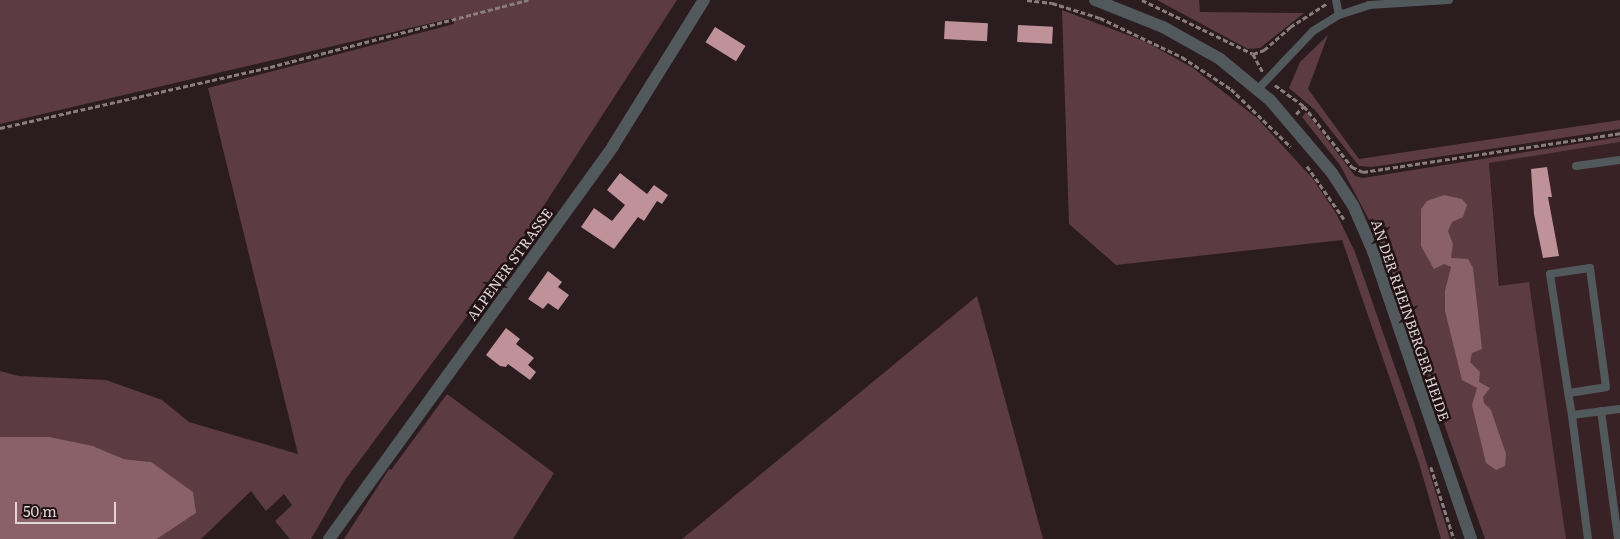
<!DOCTYPE html>
<style>
body{margin:0}
#map{position:relative;width:1620px;height:539px;overflow:hidden;background:#2b1c1f;font-family:Literata,serif}
div>[style]{position:absolute}
.built>*{inset:0;background:#382226}
.green>*{inset:0;background:#5c3c42}
.water>*{inset:0;background:#8a6169}
.building>*{inset:0;background:#bf929a;transform-origin:0 0}
.path>*{height:2.5px;margin-top:-1.25px;transform-origin:0;background:repeating-linear-gradient(90deg,#8a7d80 0 5px,transparent 0 7.5px)}
.service>*{height:8px;margin:-4px;padding:0 4px;transform-origin:4px;border-radius:4px;background:#51595c}
.tertiary>*{height:12px;margin:-6px;padding:0 6px;transform-origin:6px;border-radius:6px;background:#51595c}
span{translate:-50% -50%;white-space:nowrap;text-align:center;line-height:1.15;-webkit-text-stroke:5px #211215;paint-order:stroke}
.street-label{font-size:14px;color:#dfd4d6}
.scale{position:absolute;left:15px;top:502px;width:101px;height:22px;box-sizing:border-box;border:2px solid #dfd4d6;border-top:0;padding-left:6px;font-size:15px;line-height:18px;white-space:nowrap;color:#dfd4d6;-webkit-text-stroke:4px #211215;paint-order:stroke}
</style>
<div id="map">
<div class="built">
<i style="clip-path:polygon(1620px 142px,1620px 539px,1566px 539px,1529px 282px,1500px 287px,1489px 163px)"></i>
</div>
<div class="green">
<i style="clip-path:polygon(0 0,677px 0,506px 264px,345px 480px,311px 539px,290px 539px,275px 521px,292px 505px,284px 494px,266px 511px,251px 491px,201px 539px,157px 539px,196px 513px,151px 462px,124px 459px,93px 446px,0 437px,0 371px,19px 376px,106px 380px,162px 400px,189px 422px,298px 454px,208px 88px,454px 24px,453px 18px,0 124px)"></i>
<i style="clip-path:polygon(1157px 0,1199px 0,1200px 12px,1304px 13px,1260px 48px,1248px 49px)"></i>
<i style="clip-path:polygon(1062px 10px,1146px 42px,1193px 68px,1258px 119px,1313px 179px,1337px 215px,1355px 252px,1413px 419px,1450px 539px,1441px 539px,1419px 463px,1342px 240px,1116px 265px,1069px 224px)"></i>
<i style="clip-path:polygon(1328px 35px,1308px 89px,1359px 159px,1620px 120px,1620px 129px,1372px 167px,1359px 166px,1315px 110px,1289px 88px,1300px 62px)"></i>
<i style="clip-path:polygon(1306px 112px,1355px 176px,1363px 178px,1620px 137px,1620px 142px,1489px 163px,1499px 286px,1529px 282px,1566px 539px,1485px 539px,1377px 235px,1340px 165px,1302px 117px)"></i>
<i style="clip-path:polygon(977px 296px,1043px 539px,682px 539px,693px 530px)"></i>
<i style="clip-path:polygon(447px 394px,554px 473px,513px 539px,344px 539px,389px 469px,391px 470px)"></i>
</div>
<div class="water">
<i style="clip-path:polygon(1444px 195px,1462px 199px,1467px 205px,1463px 217px,1452px 222px,1448px 231px,1453px 244px,1451px 258px,1468px 259px,1473px 268px,1482px 349px,1472px 353px,1470px 362px,1480px 372px,1479px 382px,1490px 388px,1483px 397px,1484px 403px,1491px 410px,1506px 454px,1505px 466px,1496px 470px,1486px 463px,1472px 405px,1477px 388px,1462px 380px,1445px 311px,1445px 291px,1451px 267px,1444px 264px,1434px 269px,1421px 246px,1421px 209px,1427px 201px)"></i>
<i style="clip-path:polygon(0 437px,49px 437px,93px 446px,124px 459px,151px 462px,193px 492px,196px 513px,157px 539px,0 539px)"></i>
</div>
<div class="building">
<i style="left:945px;top:21px;width:43px;height:18px;rotate:3deg"></i>
<i style="left:1018px;top:25px;width:35px;height:17px;rotate:3deg"></i>
<i style="left:715px;top:27px;width:36px;height:18px;rotate:32deg"></i>
<i style="clip-path:polygon(1547px 167px,1552px 197px,1548px 197px,1559px 256px,1543px 258px,1534px 214px,1531px 169px)"></i>
<i style="clip-path:polygon(620px 173px,647px 194px,654px 185px,668px 195px,662px 204px,657px 201px,644px 221px,638px 217px,614px 249px,581px 227px,594px 208px,612px 221px,625px 205px,607px 190px)"></i>
<i style="clip-path:polygon(548px 271px,562px 282px,558px 287px,569px 295px,558px 310px,548px 303px,543px 309px,528px 299px)"></i>
<i style="clip-path:polygon(506px 328px,520px 339px,516px 344px,534px 358px,528px 365px,536px 372px,530px 380px,508px 364px,506px 367px,500px 366px,486px 355px)"></i>
</div>
<div class="path">
<i style="left:1027px;top:0;width:25px;rotate:7deg"></i>
<i style="left:1052px;top:3px;width:50px;rotate:17.4deg"></i>
<i style="left:1100px;top:18px;width:91px;rotate:25.4deg"></i>
<i style="left:1182px;top:57px;width:59px;rotate:33.1deg"></i>
<i style="left:1231px;top:89px;width:83px;rotate:44deg"></i>
<i style="left:1142px;top:0;width:123px;rotate:25.9deg"></i>
<i style="left:1253px;top:54px;width:12px;rotate:-20deg"></i>
<i style="left:1264px;top:50px;width:35px;rotate:-41deg"></i>
<i style="left:1290px;top:27px;width:43px;rotate:-32.6deg"></i>
<i style="left:1253px;top:54px;width:21px;rotate:61deg"></i>
<i style="left:1275px;top:85px;width:36px;rotate:36deg"></i>
<i style="left:1304px;top:106px;width:78px;rotate:51.8deg"></i>
<i style="left:1352px;top:167px;width:12px;rotate:24deg"></i>
<i style="left:1363px;top:172px;width:260px;rotate:-8.6deg"></i>
<i style="left:1296px;top:114px;width:11px;rotate:-45deg"></i>
<i style="left:0;top:128px;width:277px;rotate:-12.7deg"></i>
<i style="left:270px;top:67px;width:267px;rotate:-14.6deg"></i>
<i style="left:1307px;top:166px;width:65px;rotate:55.1deg"></i>
<i style="left:1431px;top:467px;width:76px;rotate:72.3deg"></i>
</div>
<div class="service">
<i style="left:1336px;top:0;width:15px;rotate:79deg"></i>
<i style="left:1258px;top:89px;width:80px;rotate:-46.5deg"></i>
<i style="left:1313px;top:31px;width:31px;rotate:-32deg"></i>
<i style="left:1339px;top:15px;width:32px;rotate:-18deg"></i>
<i style="left:1369px;top:5px;width:80px;rotate:-3.6deg"></i>
<i style="left:1576px;top:166px;width:44px;rotate:-7.8deg"></i>
<i style="left:1569px;top:393px;width:37px;rotate:-9deg"></i>
<i style="left:1606px;top:387px;width:120px;rotate:-97.7deg"></i>
<i style="left:1590px;top:268px;width:40px;rotate:171.5deg"></i>
<i style="left:1550px;top:274px;width:125px;rotate:81.3deg"></i>
<i style="left:1569px;top:398px;width:17px;rotate:80deg"></i>
<i style="left:1601px;top:411px;width:129px;rotate:82.4deg"></i>
<i style="left:1588px;top:539px;width:125px;rotate:-97.4deg"></i>
<i style="left:1572px;top:415px;width:48px;rotate:-7.1deg"></i>
</div>
<div class="tertiary">
<i style="left:1095px;top:0;width:73px;rotate:21.7deg"></i>
<i style="left:1163px;top:27px;width:65px;rotate:29.3deg"></i>
<i style="left:1220px;top:59px;width:65px;rotate:39.4deg"></i>
<i style="left:1270px;top:100px;width:96px;rotate:49.7deg"></i>
<i style="left:1332px;top:173px;width:38px;rotate:57deg"></i>
<i style="left:1353px;top:205px;width:50px;rotate:66.5deg"></i>
<i style="left:1373px;top:251px;width:304px;rotate:71.2deg"></i>
<i style="left:329px;top:539px;width:485px;rotate:-54.1deg"></i>
<i style="left:613px;top:146px;width:172px;rotate:-58.1deg"></i>
</div>
<div class="street-label">
<span style="left:509px;top:264px;rotate:-54deg">ALPENER STRASSE</span>
<span style="left:1411px;top:320px;rotate:71deg">AN DER RHEINBERGER HEIDE</span>
</div>
<div class="scale">50 m</div>
</div>
